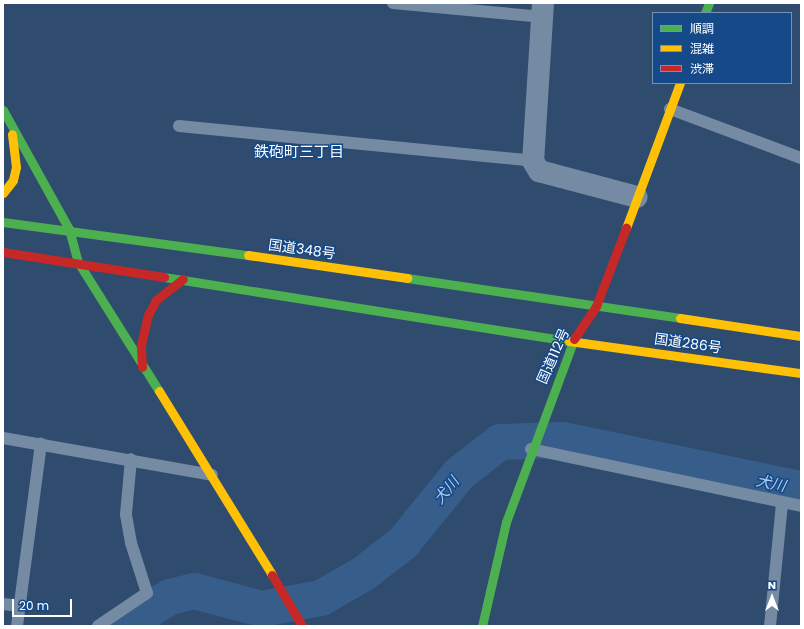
<!DOCTYPE html>
<meta charset="utf-8">
<style>
body{margin:0}
#map{position:relative;width:804px;height:629px;overflow:hidden;background:#2f4b6d;font-family:Poppins,"Noto Sans JP",sans-serif}
div>[style]{position:absolute}
.river>*{height:36px;margin:-18px;padding:0 18px;transform-origin:18px;border-radius:18px;background:#375d8a}
.lane>*{height:12px;margin:-6px;padding:0 6px;transform-origin:6px;border-radius:6px;background:#758aa3}
.street>*{height:22px;margin:-11px;padding:0 11px;transform-origin:11px;border-radius:11px;background:#758aa3}
.fast>*{height:9px;margin:-4.5px;padding:0 4.5px;transform-origin:4.5px;border-radius:4.5px;background:#4caf50}
.slow>*{height:9px;margin:-4.5px;padding:0 4.5px;transform-origin:4.5px;border-radius:4.5px;background:#ffc107}
.jam>*{height:9px;margin:-4.5px;padding:0 4.5px;transform-origin:4.5px;border-radius:4.5px;background:#c62828}
span{translate:-50% -50%;white-space:nowrap;text-align:center;line-height:1.15;-webkit-text-stroke:3px #154987;paint-order:stroke}
.street-label{font-size:14px;color:#fff}
.neighbourhood-label{font-size:15px;color:#fff}
.water-label{font-size:15px;color:#a6ccf6;font-style:italic}
.frame{position:absolute;inset:0;border:4px solid #fff;pointer-events:none}
.legend{position:absolute;left:652px;top:12px;width:140px;height:72px;box-sizing:border-box;background:#154987;border:1px solid #7392b7;margin:0;padding:5px 7px;list-style:none;font-size:12px;color:#fff}
.legend li{display:flex;align-items:center;gap:8px;height:20px}
.legend b{width:20px;border:1px solid #7392b7}
.north{position:absolute;left:752px;top:577px;width:40px;height:40px;-webkit-text-stroke:3px #154987;paint-order:stroke;rotate:0deg;font-size:11px;font-weight:700;line-height:16px;text-align:center;color:#fff}
.north::after{content:'';display:block;margin:auto;width:14px;height:18px;background:#fff;clip-path:polygon(50% 0,100% 100%,50% 72%,0 100%)}
.scale{position:absolute;left:12px;top:599px;width:60px;height:18px;box-sizing:border-box;border:2px solid #fff;border-top:0;padding-left:5px;font-size:12px;line-height:14px;white-space:nowrap;color:#fff;-webkit-text-stroke:3px #154987;paint-order:stroke}
</style>
<div id="map">
<div class="river">
<i style="left:122px;top:626px;width:56px;rotate:-31.1deg"></i>
<i style="left:170px;top:597px;width:25px;rotate:-14deg"></i>
<i style="left:194px;top:591px;width:70px;rotate:14.8deg"></i>
<i style="left:262px;top:609px;width:60px;rotate:-10.6deg"></i>
<i style="left:321px;top:598px;width:48px;rotate:-29.7deg"></i>
<i style="left:363px;top:574px;width:51px;rotate:-37.8deg"></i>
<i style="left:403px;top:543px;width:89px;rotate:-50.9deg"></i>
<i style="left:459px;top:474px;width:52px;rotate:-38deg"></i>
<i style="left:500px;top:442px;width:62px;rotate:-1.8deg"></i>
<i style="left:562px;top:440px;width:244px;rotate:11.6deg"></i>
</div>
<div class="lane">
<i style="left:393px;top:3px;width:151px;rotate:5.3deg"></i>
<i style="left:670px;top:109px;width:140px;rotate:20.5deg"></i>
<i style="left:179px;top:126px;width:356px;rotate:5.6deg"></i>
<i style="left:3px;top:438px;width:212px;rotate:10deg"></i>
<i style="left:531px;top:449px;width:276px;rotate:11.9deg"></i>
<i style="left:3px;top:604px;width:17px;rotate:7deg"></i>
<i style="left:17px;top:626px;width:184px;rotate:-82.5deg"></i>
<i style="left:98px;top:626px;width:59px;rotate:-34deg"></i>
<i style="left:147px;top:593px;width:52px;rotate:-107.7deg"></i>
<i style="left:131px;top:543px;width:29px;rotate:-100deg"></i>
<i style="left:126px;top:514px;width:55px;rotate:-84.8deg"></i>
<i style="left:770px;top:626px;width:124px;rotate:-84.4deg"></i>
</div>
<div class="street">
<i style="left:543px;top:3px;width:158px;rotate:93.6deg"></i>
<i style="left:533px;top:161px;width:12px;rotate:59deg"></i>
<i style="left:539px;top:171px;width:101px;rotate:14.9deg"></i>
</div>
<div class="fast">
<i style="left:705px;top:13px;width:11px;rotate:-68deg"></i>
<i style="left:3px;top:110px;width:136px;rotate:61deg"></i>
<i style="left:69px;top:229px;width:34px;rotate:75deg"></i>
<i style="left:78px;top:262px;width:152px;rotate:57.9deg"></i>
<i style="left:3px;top:222px;width:247px;rotate:7.7deg"></i>
<i style="left:164px;top:277px;width:410px;rotate:9deg"></i>
<i style="left:407px;top:278px;width:276px;rotate:8.3deg"></i>
<i style="left:482px;top:626px;width:107px;rotate:-77deg"></i>
<i style="left:506px;top:522px;width:195px;rotate:-69.6deg"></i>
</div>
<div class="slow">
<i style="left:3px;top:193px;width:16px;rotate:-52deg"></i>
<i style="left:13px;top:180px;width:13px;rotate:-77deg"></i>
<i style="left:16px;top:167px;width:33px;rotate:-97deg"></i>
<i style="left:626px;top:228px;width:155px;rotate:-69.6deg"></i>
<i style="left:248px;top:255px;width:161px;rotate:8.2deg"></i>
<i style="left:680px;top:318px;width:122px;rotate:8.5deg"></i>
<i style="left:569px;top:341px;width:234px;rotate:7.9deg"></i>
<i style="left:159px;top:391px;width:216px;rotate:58.4deg"></i>
</div>
<div class="jam">
<i style="left:3px;top:252px;width:163px;rotate:8.8deg"></i>
<i style="left:574px;top:339px;width:40px;rotate:-56deg"></i>
<i style="left:596px;top:306px;width:84px;rotate:-69deg"></i>
<i style="left:142px;top:367px;width:22px;rotate:-93deg"></i>
<i style="left:141px;top:345px;width:31px;rotate:-77deg"></i>
<i style="left:148px;top:315px;width:17px;rotate:-62deg"></i>
<i style="left:156px;top:300px;width:34px;rotate:-38deg"></i>
<i style="left:272px;top:575px;width:59px;rotate:59.5deg"></i>
</div>
<div class="street-label">
<span style="left:302px;top:249px;rotate:8deg">国道348号</span>
<span style="left:688px;top:343px;rotate:8deg">国道286号</span>
<span style="left:553px;top:356px;rotate:-66deg">国道112号</span>
</div>
<div class="neighbourhood-label">
<span style="left:299px;top:152px">鉄砲町三丁目</span>
</div>
<div class="water-label">
<span style="left:771px;top:483px;rotate:12deg">犬川</span>
<span style="left:446px;top:490px;rotate:-51deg">犬川</span>
</div>
<div class="frame"></div>
<ul class="legend">
<li><b style="height:5px;background:#4caf50"></b>順調</li>
<li><b style="height:5px;background:#ffc107"></b>混雑</li>
<li><b style="height:5px;background:#c62828"></b>渋滞</li>
</ul>
<div class="north">N</div>
<div class="scale">20 m</div>
</div>
